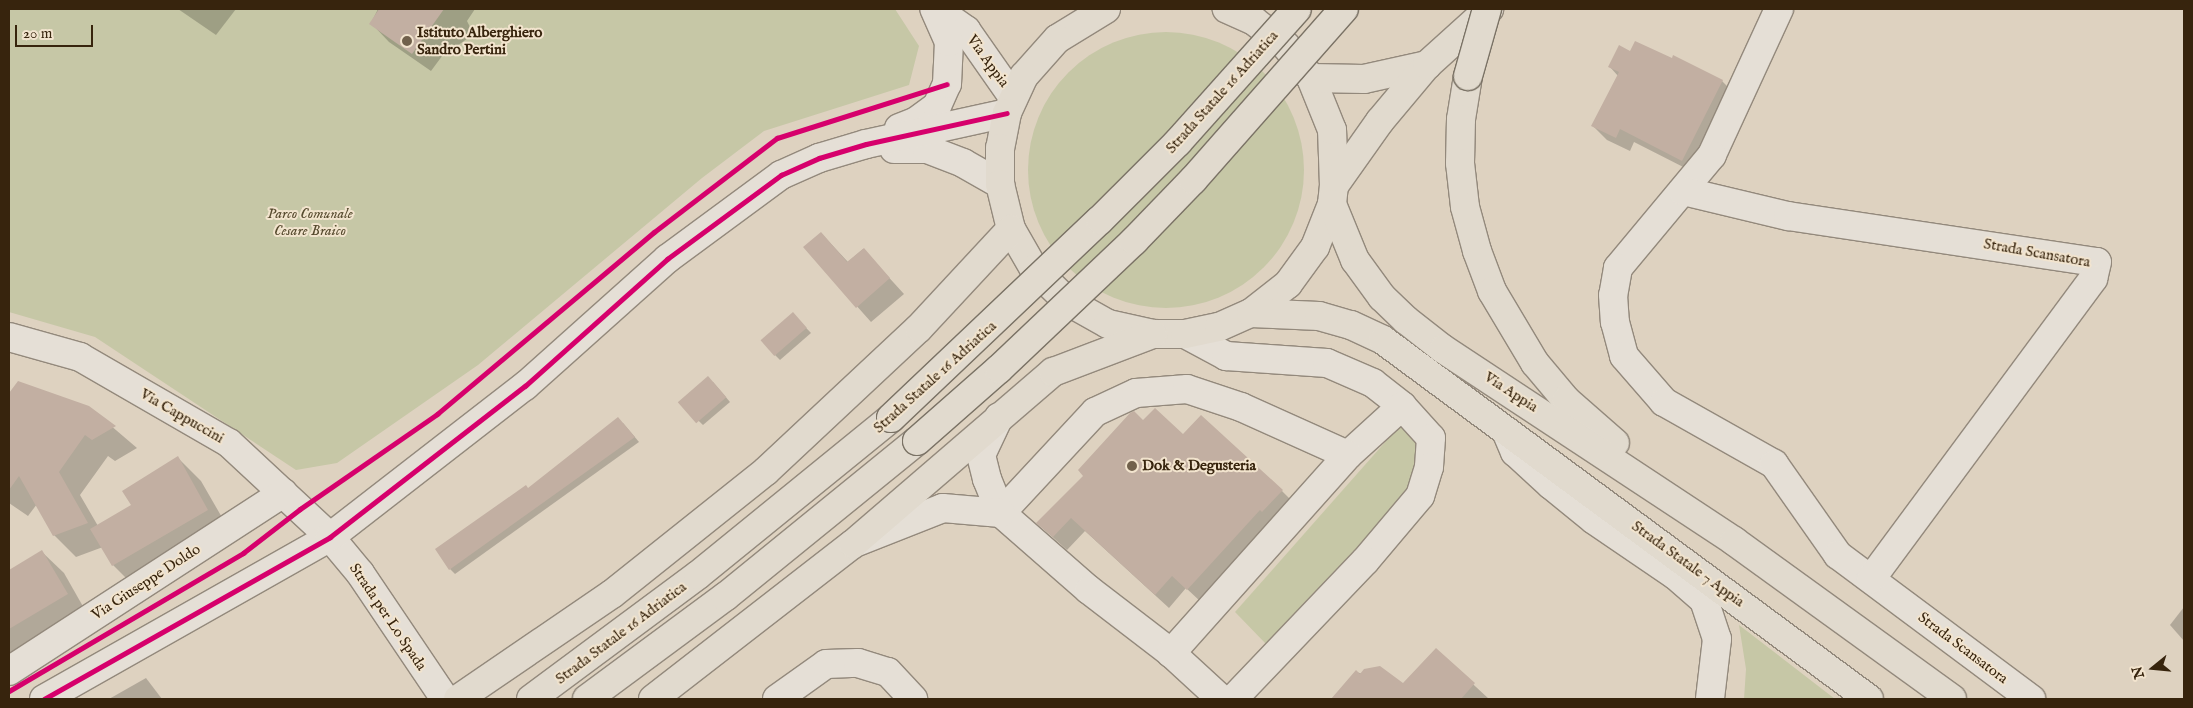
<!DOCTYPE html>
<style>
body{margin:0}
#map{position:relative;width:2193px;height:708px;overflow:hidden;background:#ded2c0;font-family:"IM FELL English",serif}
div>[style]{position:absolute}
.green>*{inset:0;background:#c6c7a6}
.round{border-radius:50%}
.shadow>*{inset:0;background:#0003}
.building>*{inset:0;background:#c2afa2;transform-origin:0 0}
.roads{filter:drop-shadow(1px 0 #93897c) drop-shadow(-1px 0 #93897c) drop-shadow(0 1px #93897c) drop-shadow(0 -1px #93897c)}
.minor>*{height:28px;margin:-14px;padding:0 14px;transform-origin:14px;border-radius:14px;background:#e5dfd6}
.highway>*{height:28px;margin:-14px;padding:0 14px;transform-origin:14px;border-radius:14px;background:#e1dace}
.bridges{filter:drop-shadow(1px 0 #7a7265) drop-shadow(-1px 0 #7a7265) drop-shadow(0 1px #7a7265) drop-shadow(0 -1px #7a7265)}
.highway-bridge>*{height:28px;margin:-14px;padding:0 14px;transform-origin:14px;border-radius:14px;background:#e1dace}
.cycleway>*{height:5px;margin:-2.5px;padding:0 2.5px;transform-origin:2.5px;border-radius:2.5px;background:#d6006c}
.dots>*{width:14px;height:14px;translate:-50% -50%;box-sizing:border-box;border:2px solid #f2e4ce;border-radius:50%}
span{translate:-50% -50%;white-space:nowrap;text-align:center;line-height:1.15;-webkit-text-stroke:4px #f2e4ce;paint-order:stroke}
.poi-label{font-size:15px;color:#37240d;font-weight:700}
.left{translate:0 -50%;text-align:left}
.street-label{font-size:15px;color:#37240d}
.park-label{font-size:15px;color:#564a2e;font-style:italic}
.frame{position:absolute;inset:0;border:10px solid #37240d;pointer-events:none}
.north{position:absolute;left:2128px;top:643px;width:50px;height:50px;-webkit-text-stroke:4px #f2e4ce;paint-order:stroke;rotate:253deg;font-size:14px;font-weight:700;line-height:20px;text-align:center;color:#37240d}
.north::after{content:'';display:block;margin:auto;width:18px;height:22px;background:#37240d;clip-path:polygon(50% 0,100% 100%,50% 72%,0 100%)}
.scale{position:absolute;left:15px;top:25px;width:78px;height:22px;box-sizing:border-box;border:2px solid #37240d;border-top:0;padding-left:6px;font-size:15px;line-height:18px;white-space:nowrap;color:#37240d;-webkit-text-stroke:4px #f2e4ce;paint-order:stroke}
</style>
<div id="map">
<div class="green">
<i style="clip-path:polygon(9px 9px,895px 9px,919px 46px,909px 85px,764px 131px,702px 178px,478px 365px,337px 463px,296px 470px,95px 337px,9px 312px)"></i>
<i class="round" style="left:1028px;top:32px;width:276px;height:276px"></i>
<i style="clip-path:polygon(1402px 423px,1416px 434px,1419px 468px,1399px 504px,1368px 541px,1267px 645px,1235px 612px)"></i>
<i style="clip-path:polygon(1739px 625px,1835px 699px,1744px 699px,1746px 669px)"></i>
</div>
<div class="shadow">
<i style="clip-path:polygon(178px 9px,236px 9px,216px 35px)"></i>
<i style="clip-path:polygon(378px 9px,475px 9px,467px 21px,470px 27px,468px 38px,457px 46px,451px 44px,431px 71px,389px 42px,371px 23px)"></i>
<i style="clip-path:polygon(1630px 52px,1672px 60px,1674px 57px,1722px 81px,1736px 95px,1697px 174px,1634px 142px,1630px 151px,1607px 140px,1593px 126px,1618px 76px,1610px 67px)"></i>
<i style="clip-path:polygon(821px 233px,848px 262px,863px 249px,904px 294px,871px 322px,805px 248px)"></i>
<i style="clip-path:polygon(793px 314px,811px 333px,780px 360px,775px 355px)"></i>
<i style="clip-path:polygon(713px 382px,730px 402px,703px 425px,680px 403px)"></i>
<i style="clip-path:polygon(18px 383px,89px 407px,137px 448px,115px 461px,108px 456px,80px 495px,98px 526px,133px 506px,178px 458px,201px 481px,231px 533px,137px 589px,113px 565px,103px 547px,76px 557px,54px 535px,37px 504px,28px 516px,9px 503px,9px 396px)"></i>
<i style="clip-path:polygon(1143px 422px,1184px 435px,1282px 491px,1295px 504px,1201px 602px,1186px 588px,1169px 608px,1085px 531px,1067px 550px,1037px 523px)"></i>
<i style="clip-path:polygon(623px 423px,639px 442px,455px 574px,450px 569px,528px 489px)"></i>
<i style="clip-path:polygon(42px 552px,64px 573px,89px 617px,9px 660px,9px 571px)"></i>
<i style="clip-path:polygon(2184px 607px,2184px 641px,2170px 625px)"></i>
<i style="clip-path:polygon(1436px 650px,1489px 699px,1332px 699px,1356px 672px,1403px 685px)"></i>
<i style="clip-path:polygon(146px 678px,162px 699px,109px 699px)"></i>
</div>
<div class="building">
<i style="clip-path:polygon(379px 9px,444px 9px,412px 54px,369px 24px)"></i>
<i style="clip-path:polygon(1635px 41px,1672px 58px,1673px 55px,1723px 80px,1682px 161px,1620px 129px,1616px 138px,1591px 126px,1619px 72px,1608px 67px,1619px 45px,1630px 51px)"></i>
<i style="clip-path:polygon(821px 232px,847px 262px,864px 248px,890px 278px,856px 308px,803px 247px)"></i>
<i style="left:793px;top:312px;width:21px;height:43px;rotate:49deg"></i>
<i style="left:708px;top:376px;width:28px;height:40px;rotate:49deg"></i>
<i style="clip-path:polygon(18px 381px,89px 406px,116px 426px,92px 440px,85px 435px,59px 472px,88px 523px,53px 536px,19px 476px,9px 490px,9px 393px)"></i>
<i style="clip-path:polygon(1155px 408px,1183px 434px,1201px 415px,1283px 490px,1262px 512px,1260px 510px,1187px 590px,1172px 576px,1155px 595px,1071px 518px,1053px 537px,1036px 523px,1083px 476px,1078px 470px,1130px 413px,1134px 411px,1143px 420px)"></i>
<i style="clip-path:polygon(618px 417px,635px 437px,449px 570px,435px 549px,526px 485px,528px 488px)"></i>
<i style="clip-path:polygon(178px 456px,208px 510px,112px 566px,90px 529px,131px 505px,122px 491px)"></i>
<i style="clip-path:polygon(42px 550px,68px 594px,9px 629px,9px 570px)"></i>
<i style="clip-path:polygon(1436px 648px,1475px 683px,1461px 699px,1331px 699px,1356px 670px,1360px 674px,1364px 669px,1380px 666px,1403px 683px)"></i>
</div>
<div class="roads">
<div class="minor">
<i style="left:936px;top:9px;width:37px;rotate:35deg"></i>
<i style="left:966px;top:30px;width:82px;rotate:55deg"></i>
<i style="left:1779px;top:9px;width:161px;rotate:114.7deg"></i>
<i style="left:1712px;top:155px;width:147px;rotate:129.8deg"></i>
<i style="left:1618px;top:268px;width:27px;rotate:100deg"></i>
<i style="left:1613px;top:295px;width:27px;rotate:86deg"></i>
<i style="left:1615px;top:322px;width:35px;rotate:75deg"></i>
<i style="left:1624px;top:356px;width:61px;rotate:49deg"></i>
<i style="left:1664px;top:402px;width:126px;rotate:29.4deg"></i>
<i style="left:1774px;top:464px;width:111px;rotate:54.9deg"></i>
<i style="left:1838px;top:555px;width:241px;rotate:36.7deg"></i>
<i style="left:899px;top:128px;width:17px;rotate:-21deg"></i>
<i style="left:915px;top:122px;width:27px;rotate:-36deg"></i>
<i style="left:937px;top:106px;width:24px;rotate:-66deg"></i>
<i style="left:947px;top:84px;width:42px;rotate:-87.3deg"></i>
<i style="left:949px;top:42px;width:36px;rotate:-114deg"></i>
<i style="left:894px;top:149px;width:33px"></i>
<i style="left:927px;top:149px;width:39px;rotate:21deg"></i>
<i style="left:963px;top:163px;width:43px;rotate:29.6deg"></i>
<i style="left:1683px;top:191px;width:108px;rotate:13.4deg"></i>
<i style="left:1788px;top:216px;width:312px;rotate:8.5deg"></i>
<i style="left:2097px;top:262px;width:17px;rotate:103deg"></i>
<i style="left:2093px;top:279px;width:373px;rotate:126.5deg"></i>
<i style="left:1185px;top:334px;width:47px;rotate:28.2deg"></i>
<i style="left:1226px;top:356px;width:101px;rotate:4deg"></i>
<i style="left:1327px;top:363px;width:50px;rotate:23.5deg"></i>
<i style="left:1373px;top:383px;width:37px;rotate:38deg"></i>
<i style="left:1402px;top:406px;width:43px;rotate:47.8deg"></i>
<i style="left:1431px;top:438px;width:29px;rotate:94deg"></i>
<i style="left:1429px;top:467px;width:30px;rotate:107deg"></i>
<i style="left:1420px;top:496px;width:85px;rotate:130.2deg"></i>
<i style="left:1365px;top:561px;width:191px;rotate:133.7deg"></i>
<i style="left:9px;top:337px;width:74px;rotate:15.7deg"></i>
<i style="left:80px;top:357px;width:172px;rotate:30deg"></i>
<i style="left:229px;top:443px;width:138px;rotate:42.9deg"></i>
<i style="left:330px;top:537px;width:47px;rotate:50.2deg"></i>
<i style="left:360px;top:573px;width:152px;rotate:56deg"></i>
<i style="left:999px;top:417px;width:42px;rotate:115.3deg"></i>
<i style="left:981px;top:455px;width:25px;rotate:76deg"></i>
<i style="left:987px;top:479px;width:37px;rotate:68deg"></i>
<i style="left:1001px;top:513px;width:117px;rotate:41.2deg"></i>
<i style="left:1089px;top:590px;width:103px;rotate:37.5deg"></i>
<i style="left:1506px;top:431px;width:23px;rotate:67deg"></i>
<i style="left:1515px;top:452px;width:49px;rotate:42.5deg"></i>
<i style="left:1551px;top:485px;width:55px;rotate:39.1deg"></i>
<i style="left:1594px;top:520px;width:98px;rotate:34.2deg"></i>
<i style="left:1675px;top:575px;width:38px;rotate:41deg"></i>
<i style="left:1704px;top:600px;width:41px;rotate:71.6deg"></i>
<i style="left:1717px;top:639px;width:60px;rotate:96.7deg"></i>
<i style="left:1348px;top:455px;width:73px;rotate:-42.2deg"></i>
<i style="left:1001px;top:513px;width:138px;rotate:-47.1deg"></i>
<i style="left:1095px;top:412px;width:45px;rotate:-24.9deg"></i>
<i style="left:1136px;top:393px;width:51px;rotate:-4.5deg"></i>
<i style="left:1187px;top:389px;width:57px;rotate:18.4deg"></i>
<i style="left:1241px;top:407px;width:117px;rotate:24.2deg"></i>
<i style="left:1348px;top:455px;width:266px;rotate:131.8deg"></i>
<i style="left:1171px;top:653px;width:68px;rotate:42.6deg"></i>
<i style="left:857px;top:542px;width:92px;rotate:-21.6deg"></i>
<i style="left:943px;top:508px;width:58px;rotate:4.9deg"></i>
<i style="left:9px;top:671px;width:327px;rotate:-33deg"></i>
<i style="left:44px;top:699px;width:329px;rotate:-29.5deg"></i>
<i style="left:330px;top:537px;width:247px;rotate:-37.8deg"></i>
<i style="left:525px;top:386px;width:191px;rotate:-41.8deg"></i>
<i style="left:667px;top:259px;width:142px;rotate:-36.4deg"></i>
<i style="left:781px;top:175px;width:42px;rotate:-24.1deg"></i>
<i style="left:819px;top:158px;width:49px;rotate:-16.6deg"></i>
<i style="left:866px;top:144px;width:144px;rotate:-12.4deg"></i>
<i style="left:777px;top:699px;width:60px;rotate:-35.5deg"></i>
<i style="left:826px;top:664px;width:32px;rotate:-2deg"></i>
<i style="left:858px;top:663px;width:31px;rotate:17deg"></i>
<i style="left:888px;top:672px;width:37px;rotate:47deg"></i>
</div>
<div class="highway">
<i style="left:1106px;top:9px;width:57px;rotate:148.5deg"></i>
<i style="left:1057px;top:39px;width:50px;rotate:131.7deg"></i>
<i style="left:1024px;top:76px;width:41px;rotate:114.7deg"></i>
<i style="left:1007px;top:113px;width:36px;rotate:101deg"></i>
<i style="left:1000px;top:148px;width:36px;rotate:90deg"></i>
<i style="left:1000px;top:184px;width:46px;rotate:76.3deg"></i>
<i style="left:1011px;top:229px;width:46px;rotate:60.1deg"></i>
<i style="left:1034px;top:269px;width:46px;rotate:44.1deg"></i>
<i style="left:1067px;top:301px;width:47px;rotate:29.3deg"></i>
<i style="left:1108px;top:324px;width:46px;rotate:12.5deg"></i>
<i style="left:1153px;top:334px;width:32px"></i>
<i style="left:1185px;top:334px;width:35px;rotate:-12deg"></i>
<i style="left:1219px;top:327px;width:35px;rotate:-24deg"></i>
<i style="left:1251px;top:313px;width:47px;rotate:-38.1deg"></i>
<i style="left:1288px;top:284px;width:46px;rotate:-53.9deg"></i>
<i style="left:1315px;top:247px;width:46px;rotate:-68.4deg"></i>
<i style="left:1332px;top:204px;width:18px;rotate:-84deg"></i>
<i style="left:1334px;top:186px;width:56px;rotate:-92deg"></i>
<i style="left:1332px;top:130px;width:56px;rotate:-112deg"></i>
<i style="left:1311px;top:78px;width:41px;rotate:-128deg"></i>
<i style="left:1286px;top:46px;width:41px;rotate:-142deg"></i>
<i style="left:1254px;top:21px;width:30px;rotate:-156deg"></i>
<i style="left:1468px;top:76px;width:44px;rotate:99.2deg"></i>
<i style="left:1461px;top:119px;width:44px;rotate:91.3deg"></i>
<i style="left:1460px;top:163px;width:44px;rotate:83.5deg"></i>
<i style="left:1465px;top:207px;width:46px;rotate:74.7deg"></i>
<i style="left:1477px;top:251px;width:43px;rotate:69.4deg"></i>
<i style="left:1492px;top:291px;width:84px;rotate:59.2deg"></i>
<i style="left:1535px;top:363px;width:48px;rotate:50deg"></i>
<i style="left:1566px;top:400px;width:65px;rotate:41.3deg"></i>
<i style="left:1311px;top:78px;width:53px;rotate:1.1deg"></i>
<i style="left:1364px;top:79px;width:65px;rotate:-12.5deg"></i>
<i style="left:1334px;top:186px;width:80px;rotate:-54.7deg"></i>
<i style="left:1380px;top:121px;width:73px;rotate:-50deg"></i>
<i style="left:1427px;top:65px;width:84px;rotate:-42.1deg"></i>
<i style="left:1332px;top:204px;width:61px;rotate:67.7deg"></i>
<i style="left:1355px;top:260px;width:46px;rotate:53.9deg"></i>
<i style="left:1382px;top:297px;width:33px;rotate:44deg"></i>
<i style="left:1406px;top:320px;width:47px;rotate:38.1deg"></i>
<i style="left:1443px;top:349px;width:349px;rotate:33.4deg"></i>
<i style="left:1734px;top:541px;width:269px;rotate:35.9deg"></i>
<i style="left:1251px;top:313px;width:68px;rotate:2.5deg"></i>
<i style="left:1319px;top:316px;width:33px;rotate:16deg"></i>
<i style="left:1351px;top:325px;width:35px;rotate:25deg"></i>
<i style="left:1383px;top:340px;width:604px;rotate:36.45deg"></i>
<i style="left:458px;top:699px;width:186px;rotate:-34.3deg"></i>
<i style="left:612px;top:594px;width:197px;rotate:-38.6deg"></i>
<i style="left:766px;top:471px;width:209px;rotate:-43.1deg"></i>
<i style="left:919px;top:328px;width:135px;rotate:-47.1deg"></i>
<i style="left:531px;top:699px;width:208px;rotate:-36.6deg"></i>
<i style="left:698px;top:575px;width:249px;rotate:-39.1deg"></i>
<i style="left:587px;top:699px;width:172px;rotate:-36.5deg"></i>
<i style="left:725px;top:597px;width:247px;rotate:-39.1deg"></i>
<i style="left:653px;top:699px;width:253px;rotate:-37.8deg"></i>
<i style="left:853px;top:544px;width:264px;rotate:-40.7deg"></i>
<i style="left:1053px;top:372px;width:107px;rotate:-20.8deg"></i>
</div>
</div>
<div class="bridges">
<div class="highway-bridge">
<i style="left:1468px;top:76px;width:70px;rotate:-74.2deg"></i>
<i style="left:891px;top:418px;width:288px;rotate:-43.5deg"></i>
<i style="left:1100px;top:220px;width:110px;rotate:-45deg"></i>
<i style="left:1178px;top:142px;width:178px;rotate:-48.2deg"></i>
<i style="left:917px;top:441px;width:109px;rotate:-41.3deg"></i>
<i style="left:999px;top:369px;width:186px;rotate:-43.5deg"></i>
<i style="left:1134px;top:241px;width:85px;rotate:-46deg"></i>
<i style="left:1193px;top:180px;width:228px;rotate:-48.6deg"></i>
</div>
</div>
<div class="cycleway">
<i style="left:9px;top:691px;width:272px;rotate:-30.5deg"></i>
<i style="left:243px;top:553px;width:72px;rotate:-37.7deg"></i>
<i style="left:300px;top:509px;width:167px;rotate:-34.7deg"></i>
<i style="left:437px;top:414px;width:283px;rotate:-40deg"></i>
<i style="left:654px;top:232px;width:155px;rotate:-37.4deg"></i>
<i style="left:777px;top:138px;width:178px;rotate:-17.6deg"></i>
<i style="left:44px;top:699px;width:329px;rotate:-29.5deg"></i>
<i style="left:330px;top:537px;width:247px;rotate:-37.8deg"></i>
<i style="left:525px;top:386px;width:191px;rotate:-41.8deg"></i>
<i style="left:667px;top:259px;width:142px;rotate:-36.4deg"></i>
<i style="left:781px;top:175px;width:42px;rotate:-24.1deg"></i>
<i style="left:819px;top:158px;width:49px;rotate:-16.6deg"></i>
<i style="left:866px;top:144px;width:144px;rotate:-12.4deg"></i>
</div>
<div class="dots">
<i style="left:407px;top:41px;background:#71614c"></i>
<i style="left:1132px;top:466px;background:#71614c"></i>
</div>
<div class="poi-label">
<span class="left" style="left:417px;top:41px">Istituto Alberghiero<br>Sandro Pertini</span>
<span class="left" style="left:1142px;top:466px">Dok &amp; Degusteria</span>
</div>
<div class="street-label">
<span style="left:988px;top:61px;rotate:54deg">Via Appia</span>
<span style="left:1222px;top:92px;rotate:-48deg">Strada Statale 16 Adriatica</span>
<span style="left:2037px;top:253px;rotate:10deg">Strada Scansatora</span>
<span style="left:935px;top:377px;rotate:-42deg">Strada Statale 16 Adriatica</span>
<span style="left:1511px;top:392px;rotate:33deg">Via Appia</span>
<span style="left:182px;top:416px;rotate:30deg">Via Cappuccini</span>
<span style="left:1688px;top:564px;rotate:36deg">Strada Statale 7 Appia</span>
<span style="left:146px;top:582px;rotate:-33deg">Via Giuseppe Doldo</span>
<span style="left:388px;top:617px;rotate:56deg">Strada per Lo Spada</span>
<span style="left:621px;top:633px;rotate:-37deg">Strada Statale 16 Adriatica</span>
<span style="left:1963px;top:648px;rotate:37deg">Strada Scansatora</span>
</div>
<div class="park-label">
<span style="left:310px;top:222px">Parco Comunale<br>Cesare Braico</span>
</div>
<div class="frame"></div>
<div class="north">N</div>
<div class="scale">20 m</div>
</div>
